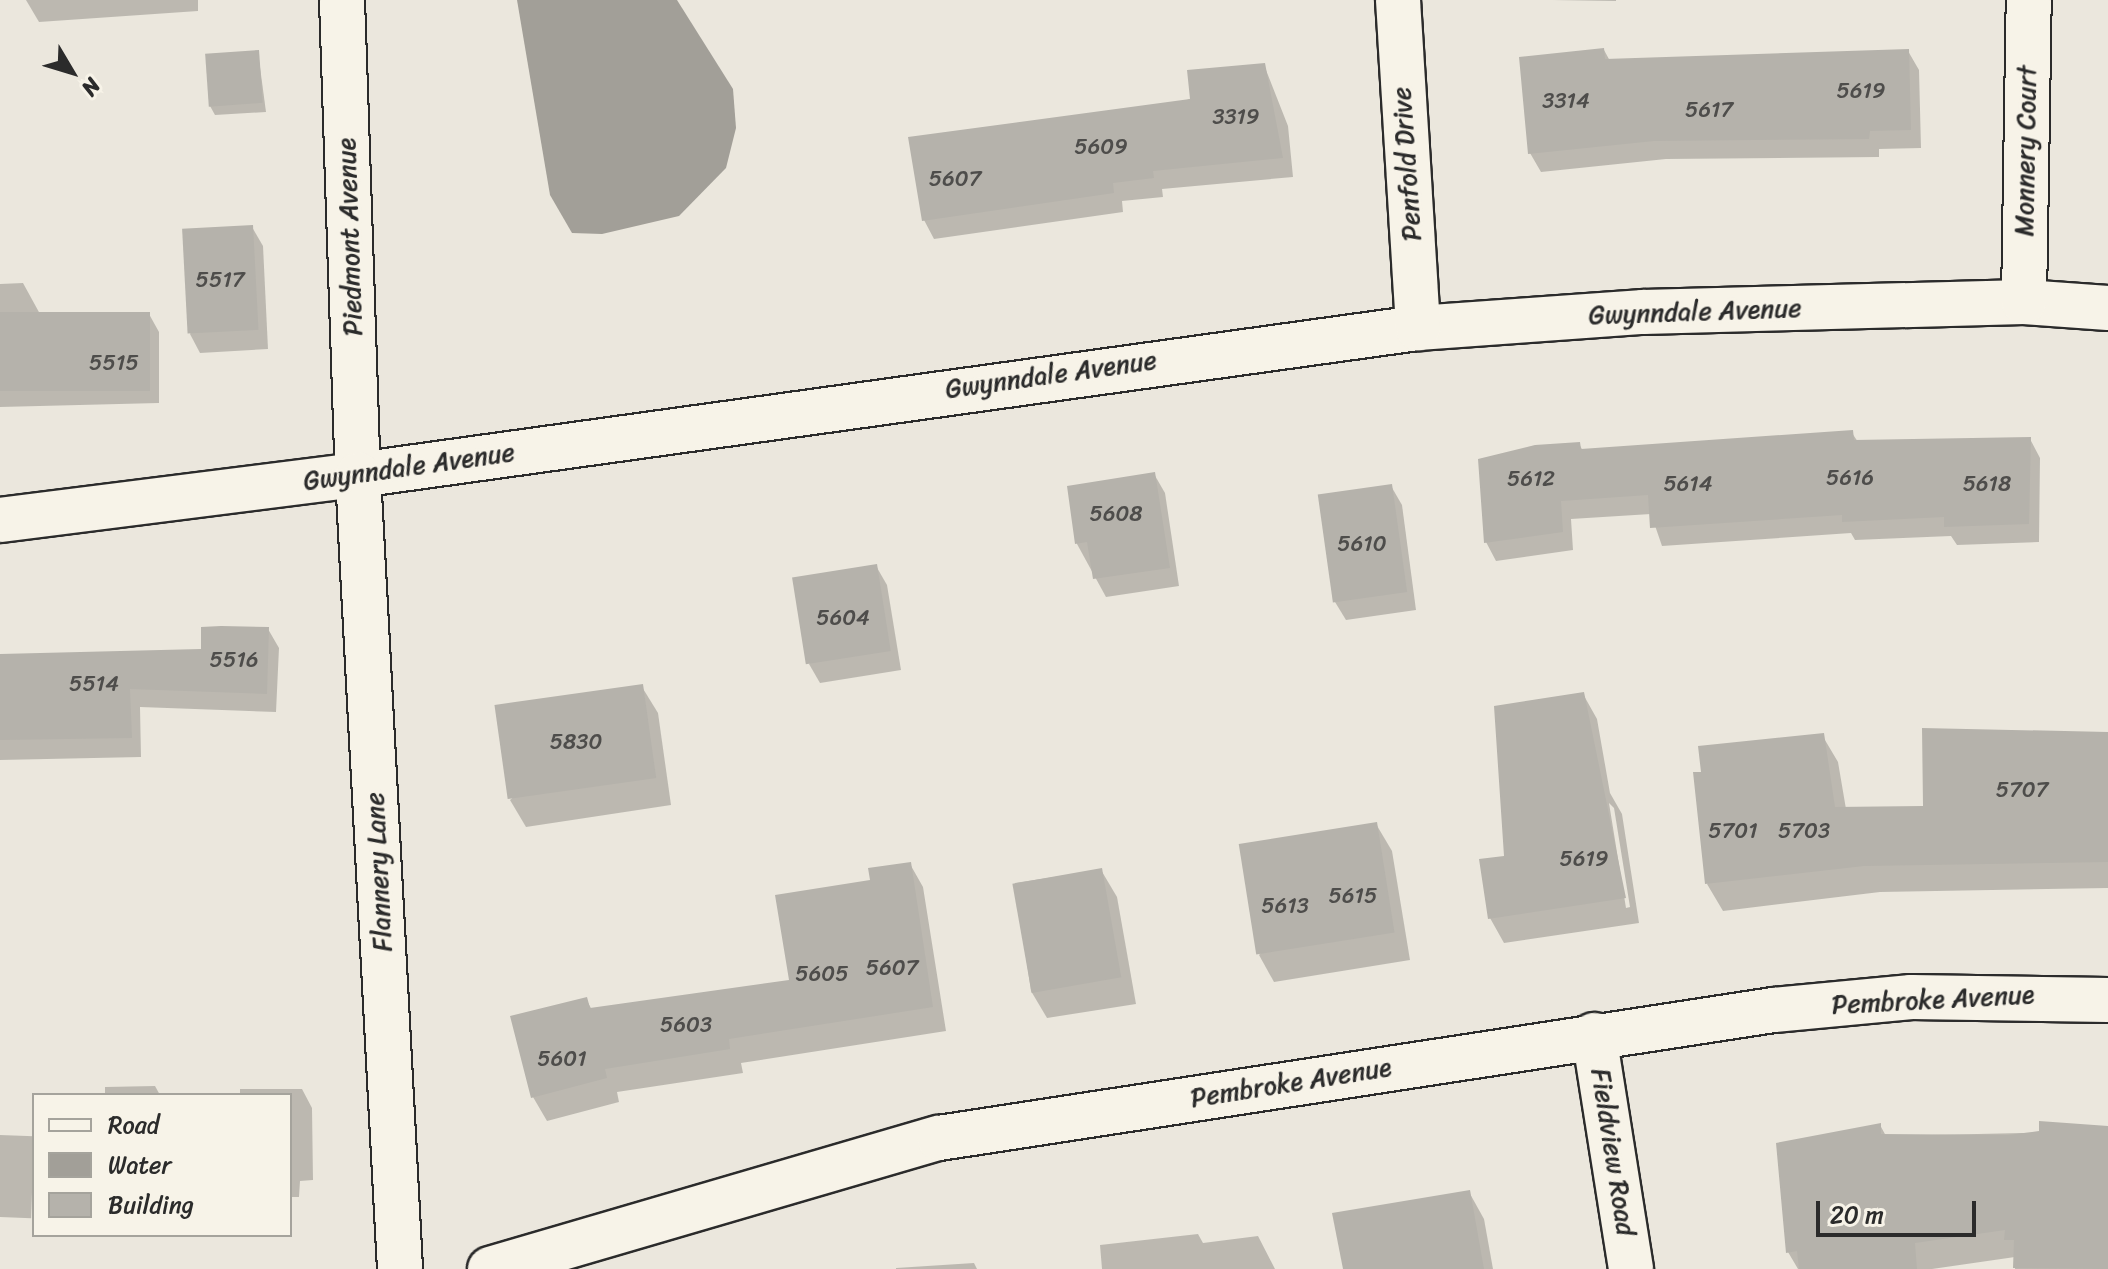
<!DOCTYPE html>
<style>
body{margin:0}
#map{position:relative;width:2108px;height:1269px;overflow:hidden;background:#ebe7dd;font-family:Sriracha,sans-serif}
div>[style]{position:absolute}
.water>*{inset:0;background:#a29f98}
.shadow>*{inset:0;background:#0003;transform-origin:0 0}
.building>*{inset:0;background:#b5b2ab;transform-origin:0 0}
.roads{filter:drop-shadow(2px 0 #2b2b2b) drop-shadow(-2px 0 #2b2b2b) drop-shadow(0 2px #2b2b2b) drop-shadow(0 -2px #2b2b2b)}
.minor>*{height:44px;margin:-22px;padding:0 22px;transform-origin:22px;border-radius:22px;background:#f7f3e8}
.tertiary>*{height:44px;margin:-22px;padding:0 22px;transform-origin:22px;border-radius:22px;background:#f7f3e8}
span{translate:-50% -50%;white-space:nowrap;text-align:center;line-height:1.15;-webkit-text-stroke:6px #f7f3e8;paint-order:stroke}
.number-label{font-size:22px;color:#4e4d4b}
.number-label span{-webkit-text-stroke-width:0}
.street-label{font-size:26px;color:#2b2b2b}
.legend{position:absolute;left:32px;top:1093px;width:260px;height:144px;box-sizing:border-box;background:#f7f3e8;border:2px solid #a5a39c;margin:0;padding:10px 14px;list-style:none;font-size:24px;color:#2b2b2b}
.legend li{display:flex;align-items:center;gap:16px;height:40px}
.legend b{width:40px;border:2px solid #a5a39c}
.north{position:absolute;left:32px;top:32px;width:80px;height:80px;-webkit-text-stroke:6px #f7f3e8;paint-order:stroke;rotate:128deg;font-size:22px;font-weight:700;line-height:32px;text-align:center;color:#2b2b2b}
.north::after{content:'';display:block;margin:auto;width:28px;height:36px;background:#2b2b2b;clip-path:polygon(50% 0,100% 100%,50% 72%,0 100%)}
.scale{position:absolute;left:1816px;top:1201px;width:160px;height:36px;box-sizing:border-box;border:4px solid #2b2b2b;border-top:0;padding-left:10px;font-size:24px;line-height:28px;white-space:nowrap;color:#2b2b2b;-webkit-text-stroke:6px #f7f3e8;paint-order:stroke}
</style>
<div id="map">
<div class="water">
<i style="clip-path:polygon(517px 0,677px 0,733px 89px,736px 128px,726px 168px,679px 216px,602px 234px,572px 233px,550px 195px)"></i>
</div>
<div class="shadow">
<i style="clip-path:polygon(26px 0,198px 0,198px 11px,39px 22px)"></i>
<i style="clip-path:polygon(1552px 0,1616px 0,1616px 1px)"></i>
<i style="clip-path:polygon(1604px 50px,1610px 61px,1908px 51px,1919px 70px,1921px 148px,1879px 149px,1879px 157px,1666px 159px,1541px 172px,1530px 153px)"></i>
<i style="clip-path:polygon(258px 52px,266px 112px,215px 115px,210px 106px)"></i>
<i style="clip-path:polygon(1264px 65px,1288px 126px,1293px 177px,1162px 189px,1163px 197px,1122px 201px,1123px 212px,934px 239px,924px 220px)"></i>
<i style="clip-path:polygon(252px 227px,263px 246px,268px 349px,200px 353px,190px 334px)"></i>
<i style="clip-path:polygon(23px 283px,40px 314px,149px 314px,159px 332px,159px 403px,0 407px,0 284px)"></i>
<i style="clip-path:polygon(1852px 433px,1858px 442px,2030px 439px,2040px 458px,2039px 542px,1957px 545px,1951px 536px,1855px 540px,1851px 533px,1662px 546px,1651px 514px,1571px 519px,1573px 550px,1496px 561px,1486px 542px,1579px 444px,1583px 451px)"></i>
<i style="clip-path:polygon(1154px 474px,1165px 493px,1179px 586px,1106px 597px,1077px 544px,1069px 488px)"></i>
<i style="clip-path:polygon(1391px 486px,1402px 505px,1416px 610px,1346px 620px,1335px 602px,1320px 497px)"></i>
<i style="clip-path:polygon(876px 566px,887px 585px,901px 670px,820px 683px,809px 664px)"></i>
<i style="clip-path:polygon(268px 629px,279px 648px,276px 712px,140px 707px,141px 757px,0 760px,0 655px,202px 651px)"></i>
<i style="clip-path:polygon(642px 687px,658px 713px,671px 805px,526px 827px,510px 800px)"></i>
<i style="clip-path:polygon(evenodd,1583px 694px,1597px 719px,1610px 793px,1622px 814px,1639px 923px,1504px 943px,1490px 918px,1506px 858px,1583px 694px,1609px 803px,1614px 808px,1630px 907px,1626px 908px,1609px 803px)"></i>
<i style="clip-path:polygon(1822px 735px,1838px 762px,1846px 809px,2108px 805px,2108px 888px,1880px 892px,1723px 911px,1707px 884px)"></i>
<i style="clip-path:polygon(1376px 824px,1392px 851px,1410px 960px,1274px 982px,1259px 955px)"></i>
<i style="clip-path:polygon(910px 864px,923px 887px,946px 1031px,741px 1063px,743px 1073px,617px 1092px,619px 1102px,547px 1121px,533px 1097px,586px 999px,592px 1010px,791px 981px,873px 882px)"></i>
<i style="clip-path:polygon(1101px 870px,1117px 897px,1136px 1004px,1047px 1018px,1031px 991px,1015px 883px)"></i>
<i style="clip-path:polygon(155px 1086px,160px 1095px,105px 1095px,105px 1087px)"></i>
<i style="clip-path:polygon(240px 1089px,302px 1089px,312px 1108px,313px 1180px,300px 1181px,299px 1197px,290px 1197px,290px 1095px,240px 1095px)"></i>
<i style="clip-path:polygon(1880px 1125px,1886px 1136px,2108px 1131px,2108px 1269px,2015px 1269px,2015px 1257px,1932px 1269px,1798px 1269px,1788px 1252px)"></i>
<i style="left:0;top:1135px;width:34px;height:82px;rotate:2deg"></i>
<i style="clip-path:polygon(1469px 1192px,1484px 1219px,1493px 1269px,1345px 1269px)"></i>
<i style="clip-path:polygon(1198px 1234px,1203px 1243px,1258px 1236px,1275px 1269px,1102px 1269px,1100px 1245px)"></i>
<i style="clip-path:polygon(974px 1263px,977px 1269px,896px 1269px,896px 1268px)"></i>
</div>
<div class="building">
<i style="clip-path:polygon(1604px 48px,1605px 59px,1909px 49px,1911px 130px,1870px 131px,1869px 139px,1654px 141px,1528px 154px,1519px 57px)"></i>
<i style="left:259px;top:50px;width:53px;height:54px;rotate:86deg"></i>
<i style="clip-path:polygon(1265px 63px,1283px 158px,1153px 171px,1154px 178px,1113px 183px,1114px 193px,922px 221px,908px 137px,1190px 99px,1187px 70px)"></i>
<i style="left:253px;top:225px;width:105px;height:71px;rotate:87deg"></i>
<i style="left:0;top:312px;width:150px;height:79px"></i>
<i style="clip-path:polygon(1853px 430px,1854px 440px,2031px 437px,2029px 524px,1944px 527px,1944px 517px,1842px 522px,1842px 515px,1650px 528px,1648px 495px,1561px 501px,1563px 532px,1484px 543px,1478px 459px,1535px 445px,1580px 442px,1581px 449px)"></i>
<i style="clip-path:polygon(1155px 472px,1170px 568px,1093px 579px,1087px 542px,1075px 544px,1067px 486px)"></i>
<i style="left:1392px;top:484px;width:109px;height:75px;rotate:82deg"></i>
<i style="left:877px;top:564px;width:88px;height:86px;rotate:81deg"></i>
<i style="clip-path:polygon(221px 626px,269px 627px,267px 694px,130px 689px,132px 738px,0 740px,0 654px,201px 649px,201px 627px)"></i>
<i style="left:643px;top:684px;width:95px;height:150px;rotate:82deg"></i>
<i style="clip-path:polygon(1584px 692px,1626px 898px,1488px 919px,1479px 859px,1504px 856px,1494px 706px)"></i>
<i style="clip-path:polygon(1922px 728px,2108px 732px,2108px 862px,1864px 866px,1705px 884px,1693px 772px,1701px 772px,1698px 746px,1824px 733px,1835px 807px,1923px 806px)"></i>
<i style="left:1377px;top:822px;width:112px;height:140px;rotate:81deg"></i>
<i style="clip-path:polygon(911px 862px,933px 1007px,729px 1039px,730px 1049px,605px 1069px,607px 1078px,531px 1098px,510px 1016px,587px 997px,590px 1008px,789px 980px,775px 895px,870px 880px,868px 868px)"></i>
<i style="left:1102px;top:868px;width:111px;height:91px;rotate:80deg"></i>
<i style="clip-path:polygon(2039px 1121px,2108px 1126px,2108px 1269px,2013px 1268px,2014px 1240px,2004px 1240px,2005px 1230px,1915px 1243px,1917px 1269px,1799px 1269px,1797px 1251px,1786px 1253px,1776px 1143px,1881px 1123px,1881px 1134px,2008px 1135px,2039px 1131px)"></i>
<i style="clip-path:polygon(1470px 1190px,1484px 1269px,1343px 1269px,1332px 1213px)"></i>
</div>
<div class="roads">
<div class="minor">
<i style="left:342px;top:0;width:475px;rotate:88.1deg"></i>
<i style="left:358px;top:475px;width:1070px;rotate:-7.9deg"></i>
<i style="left:1418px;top:328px;width:226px;rotate:-4.1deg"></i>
<i style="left:1643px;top:312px;width:381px;rotate:-1.5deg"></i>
<i style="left:2024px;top:302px;width:84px;rotate:4.1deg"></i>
<i style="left:1398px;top:0;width:329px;rotate:86.5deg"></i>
<i style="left:2024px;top:302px;width:302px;rotate:-89.1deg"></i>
<i style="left:1594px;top:1035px;width:237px;rotate:81deg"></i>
<i style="left:490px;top:1269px;width:468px;rotate:-16.3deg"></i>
<i style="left:939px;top:1138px;width:845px;rotate:-8.72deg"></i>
<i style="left:1774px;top:1010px;width:138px;rotate:-5.4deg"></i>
<i style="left:1911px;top:997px;width:197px;rotate:0.9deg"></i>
</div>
<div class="tertiary">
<i style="left:0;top:520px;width:361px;rotate:-7.2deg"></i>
<i style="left:358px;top:475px;width:795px;rotate:86.97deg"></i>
</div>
</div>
<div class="number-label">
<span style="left:1861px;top:91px">5619</span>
<span style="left:1566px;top:101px">3314</span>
<span style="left:1709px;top:110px">5617</span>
<span style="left:1236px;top:117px">3319</span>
<span style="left:1101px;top:147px">5609</span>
<span style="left:955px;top:179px">5607</span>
<span style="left:220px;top:280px">5517</span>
<span style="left:114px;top:363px">5515</span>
<span style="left:1850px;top:478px">5616</span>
<span style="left:1531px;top:479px">5612</span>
<span style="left:1688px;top:484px">5614</span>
<span style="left:1987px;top:484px">5618</span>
<span style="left:1116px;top:514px">5608</span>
<span style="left:1362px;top:544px">5610</span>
<span style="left:843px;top:618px">5604</span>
<span style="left:234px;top:660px">5516</span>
<span style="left:94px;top:684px">5514</span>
<span style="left:576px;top:742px">5830</span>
<span style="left:2022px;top:790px">5707</span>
<span style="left:1733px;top:831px">5701</span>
<span style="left:1804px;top:831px">5703</span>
<span style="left:1584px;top:859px">5619</span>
<span style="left:1353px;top:896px">5615</span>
<span style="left:1285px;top:906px">5613</span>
<span style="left:892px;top:968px">5607</span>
<span style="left:822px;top:974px">5605</span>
<span style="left:686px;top:1025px">5603</span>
<span style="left:562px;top:1059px">5601</span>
</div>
<div class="street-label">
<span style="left:2026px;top:151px;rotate:-89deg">Monnery Court</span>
<span style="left:1407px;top:164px;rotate:-94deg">Penfold Drive</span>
<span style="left:350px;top:237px;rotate:-92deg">Piedmont Avenue</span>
<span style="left:1695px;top:312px;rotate:-2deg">Gwynndale Avenue</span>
<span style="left:1051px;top:375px;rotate:-8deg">Gwynndale Avenue</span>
<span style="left:409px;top:467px;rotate:-8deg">Gwynndale Avenue</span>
<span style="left:379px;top:872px;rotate:-93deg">Flannery Lane</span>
<span style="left:1933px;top:1000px;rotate:-3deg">Pembroke Avenue</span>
<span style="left:1291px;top:1083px;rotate:-9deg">Pembroke Avenue</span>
<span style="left:1613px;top:1152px;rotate:81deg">Fieldview Road</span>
</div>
<ul class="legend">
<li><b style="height:10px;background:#f7f3e8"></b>Road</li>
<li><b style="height:22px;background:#a29f98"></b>Water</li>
<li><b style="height:22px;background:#b5b2ab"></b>Building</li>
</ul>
<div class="north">N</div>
<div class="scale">20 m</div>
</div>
